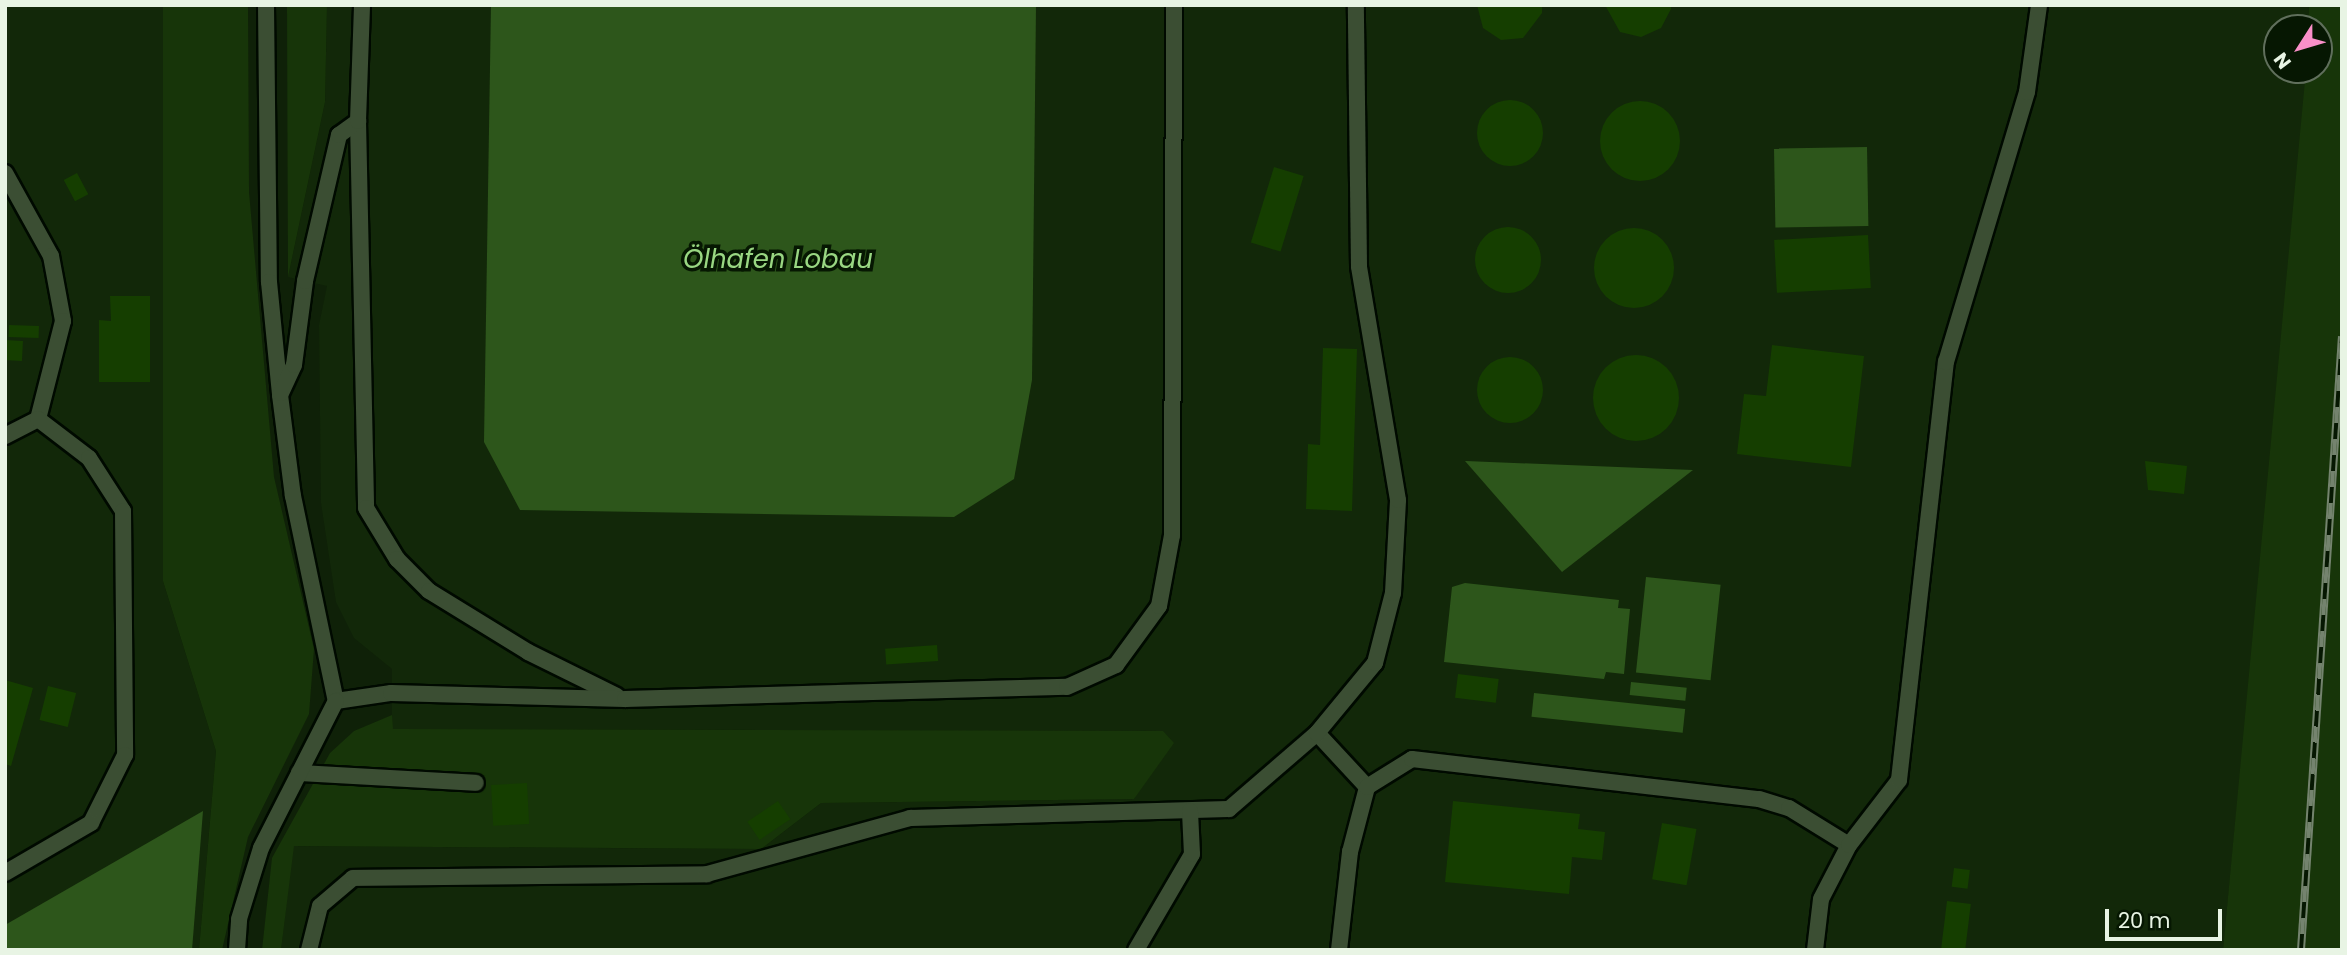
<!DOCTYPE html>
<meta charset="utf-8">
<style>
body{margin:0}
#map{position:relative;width:2347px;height:955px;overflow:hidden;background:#0f2108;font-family:Poppins,sans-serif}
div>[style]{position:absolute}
.built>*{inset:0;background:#122809}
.green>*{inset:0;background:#173509}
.water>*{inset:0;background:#2d561b;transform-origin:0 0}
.building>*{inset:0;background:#153e00;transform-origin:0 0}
.round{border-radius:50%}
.roads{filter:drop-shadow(2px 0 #000a00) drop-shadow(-2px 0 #000a00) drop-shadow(0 2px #000a00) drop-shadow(0 -2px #000a00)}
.lane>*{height:16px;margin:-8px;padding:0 8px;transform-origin:8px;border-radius:8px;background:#3b4e33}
.rail>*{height:8px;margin-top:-4px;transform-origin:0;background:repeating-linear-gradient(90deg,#061702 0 16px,#74836e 0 32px);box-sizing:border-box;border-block:2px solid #74836e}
span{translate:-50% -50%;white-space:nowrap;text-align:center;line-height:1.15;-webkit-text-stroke:7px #061702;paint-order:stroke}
.water-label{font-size:26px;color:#99d782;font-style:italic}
.frame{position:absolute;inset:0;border:7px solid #e8f4e4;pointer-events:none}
.north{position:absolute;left:2263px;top:14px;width:70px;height:70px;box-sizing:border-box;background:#061702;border:2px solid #606f5c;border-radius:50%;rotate:233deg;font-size:19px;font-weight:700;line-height:28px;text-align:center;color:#e8f4e4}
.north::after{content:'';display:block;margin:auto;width:24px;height:32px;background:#f98fc8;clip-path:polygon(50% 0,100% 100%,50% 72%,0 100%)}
.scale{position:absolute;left:2105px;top:909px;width:117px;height:32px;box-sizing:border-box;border:4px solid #e8f4e4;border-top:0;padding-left:9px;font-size:21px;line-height:24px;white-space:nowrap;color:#e8f4e4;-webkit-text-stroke:5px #061702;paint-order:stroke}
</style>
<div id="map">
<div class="built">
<i style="clip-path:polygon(5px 5px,163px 5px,163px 581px,216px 751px,199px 950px,5px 950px)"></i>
<i style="clip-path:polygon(327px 5px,2309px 5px,2308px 28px,2277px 28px,2277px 70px,2306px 70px,2303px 138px,2223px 950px,281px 950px,293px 846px,761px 849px,821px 803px,1134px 799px,1162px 731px,392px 729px,392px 669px,354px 638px,336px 602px,321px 503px,319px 325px,327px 286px,288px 277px,325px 102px)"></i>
</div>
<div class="green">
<i style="clip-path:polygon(163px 5px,248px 5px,249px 192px,274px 477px,314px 649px,309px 714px,248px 837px,222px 950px,199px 950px,216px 751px,163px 581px)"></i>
<i style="clip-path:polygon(287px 5px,327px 5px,325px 102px,288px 277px)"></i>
<i style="clip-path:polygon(2309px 5px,2342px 5px,2342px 950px,2223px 950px,2306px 70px,2319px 70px,2319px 28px,2308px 28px)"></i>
<i style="clip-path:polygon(392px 715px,393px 729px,1163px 731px,1174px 743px,1134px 799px,821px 803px,761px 849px,294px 846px,281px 950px,262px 950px,272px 858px,330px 753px,354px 731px)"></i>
</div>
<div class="water">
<i style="clip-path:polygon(491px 5px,1036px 5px,1032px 380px,1014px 479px,954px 517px,520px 510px,484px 442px)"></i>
<i style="left:1867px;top:147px;width:79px;height:93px;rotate:89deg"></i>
<i style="clip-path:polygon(1465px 461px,1466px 461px,1693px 470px,1562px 572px)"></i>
<i style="left:1646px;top:577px;width:75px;height:96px;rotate:6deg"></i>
<i style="clip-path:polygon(1465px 583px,1619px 600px,1618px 608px,1630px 609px,1624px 674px,1606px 672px,1604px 679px,1444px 662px,1452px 587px)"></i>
<i style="left:1631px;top:682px;width:56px;height:13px;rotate:6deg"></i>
<i style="left:1534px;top:693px;width:152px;height:24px;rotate:6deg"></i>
<i style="clip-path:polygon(203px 811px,192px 950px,5px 950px,5px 925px)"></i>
</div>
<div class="building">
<i style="clip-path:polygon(1477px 5px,1542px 5px,1542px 13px,1523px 38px,1501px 40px,1483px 28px)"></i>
<i style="clip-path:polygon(1605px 5px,1671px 5px,1671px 9px,1661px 28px,1641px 37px,1620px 32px)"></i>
<i class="round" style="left:1477px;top:100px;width:66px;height:66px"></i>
<i class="round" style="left:1600px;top:101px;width:80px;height:80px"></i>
<i style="left:1274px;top:167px;width:31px;height:79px;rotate:17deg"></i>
<i style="left:77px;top:173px;width:24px;height:15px;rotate:62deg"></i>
<i class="round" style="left:1475px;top:227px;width:66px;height:66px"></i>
<i class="round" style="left:1594px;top:228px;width:80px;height:80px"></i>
<i style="left:1868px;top:235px;width:53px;height:94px;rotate:87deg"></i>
<i style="clip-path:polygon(110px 296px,150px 296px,150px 382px,99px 382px,99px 320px,111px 321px)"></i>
<i style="left:9px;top:325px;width:30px;height:12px;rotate:2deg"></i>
<i style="left:5px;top:340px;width:18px;height:20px;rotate:3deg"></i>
<i style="clip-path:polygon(1772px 345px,1864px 356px,1851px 467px,1737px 454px,1744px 394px,1766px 396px)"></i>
<i style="clip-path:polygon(1323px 348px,1357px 349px,1352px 511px,1306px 509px,1308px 444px,1320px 445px)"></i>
<i class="round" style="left:1593px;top:355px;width:86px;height:86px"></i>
<i class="round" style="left:1477px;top:357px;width:66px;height:66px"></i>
<i style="clip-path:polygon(2145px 461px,2187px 466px,2184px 494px,2148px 490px)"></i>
<i style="left:937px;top:645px;width:16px;height:52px;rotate:86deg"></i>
<i style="left:1458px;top:674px;width:41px;height:24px;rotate:7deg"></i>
<i style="clip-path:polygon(5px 680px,33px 688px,11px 766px,5px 764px)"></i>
<i style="left:48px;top:686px;width:29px;height:35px;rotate:14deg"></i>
<i style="left:527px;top:783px;width:41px;height:36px;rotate:87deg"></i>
<i style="left:778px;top:801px;width:22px;height:37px;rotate:56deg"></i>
<i style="clip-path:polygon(1453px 801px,1580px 814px,1578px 829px,1605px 832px,1602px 860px,1572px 857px,1569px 894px,1445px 882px)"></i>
<i style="left:1662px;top:823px;width:35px;height:57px;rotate:10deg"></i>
<i style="left:1954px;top:868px;width:16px;height:19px;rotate:7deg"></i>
<i style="left:1947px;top:901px;width:24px;height:49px;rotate:7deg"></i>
</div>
<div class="roads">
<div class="lane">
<i style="left:266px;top:5px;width:277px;rotate:89.4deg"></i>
<i style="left:269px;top:282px;width:114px;rotate:84.4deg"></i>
<i style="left:280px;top:395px;width:102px;rotate:82.7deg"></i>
<i style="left:293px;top:496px;width:209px;rotate:78.2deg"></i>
<i style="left:358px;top:121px;width:387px;rotate:88.8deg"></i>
<i style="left:366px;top:508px;width:60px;rotate:58.7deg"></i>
<i style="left:397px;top:559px;width:45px;rotate:45deg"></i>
<i style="left:429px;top:591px;width:116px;rotate:31.6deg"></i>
<i style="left:528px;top:652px;width:99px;rotate:26.3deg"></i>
<i style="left:5px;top:173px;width:95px;rotate:61deg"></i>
<i style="left:51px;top:256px;width:66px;rotate:79.5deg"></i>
<i style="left:63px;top:321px;width:101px;rotate:104.3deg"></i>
<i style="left:281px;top:393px;width:31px;rotate:-65deg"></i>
<i style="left:294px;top:365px;width:85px;rotate:-82.5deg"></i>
<i style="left:305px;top:281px;width:150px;rotate:-76.9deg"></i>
<i style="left:339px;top:135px;width:24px;rotate:-36deg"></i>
<i style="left:358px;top:121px;width:116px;rotate:-88deg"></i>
<i style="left:5px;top:436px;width:37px;rotate:-27deg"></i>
<i style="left:38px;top:419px;width:64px;rotate:37.4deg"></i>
<i style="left:89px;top:458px;width:63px;rotate:57.3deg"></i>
<i style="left:123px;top:511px;width:244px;rotate:89.5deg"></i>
<i style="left:125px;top:755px;width:76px;rotate:116.6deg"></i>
<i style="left:91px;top:823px;width:99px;rotate:149.8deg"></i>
<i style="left:336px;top:701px;width:56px;rotate:-8.3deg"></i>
<i style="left:391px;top:693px;width:234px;rotate:1.5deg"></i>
<i style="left:625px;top:699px;width:442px;rotate:-1.6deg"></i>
<i style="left:1067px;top:687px;width:54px;rotate:-24.2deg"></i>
<i style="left:1116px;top:665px;width:73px;rotate:-53.9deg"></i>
<i style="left:1159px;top:606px;width:72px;rotate:-79.6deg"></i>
<i style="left:1172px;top:535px;width:530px;rotate:-89.78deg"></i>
<i style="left:1317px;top:733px;width:74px;rotate:47.2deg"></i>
<i style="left:299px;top:773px;width:177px;rotate:3.2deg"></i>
<i style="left:237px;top:950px;width:31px;rotate:-86deg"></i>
<i style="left:239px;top:919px;width:74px;rotate:-72.8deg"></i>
<i style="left:261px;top:848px;width:165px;rotate:-63deg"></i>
<i style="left:309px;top:950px;width:45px;rotate:-76deg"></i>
<i style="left:320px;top:906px;width:43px;rotate:-40.3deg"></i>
<i style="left:353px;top:878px;width:354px;rotate:-0.6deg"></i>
<i style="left:707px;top:874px;width:211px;rotate:-15.4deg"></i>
<i style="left:910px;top:818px;width:319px;rotate:-1.6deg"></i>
<i style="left:1229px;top:809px;width:116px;rotate:-40.8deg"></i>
<i style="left:1317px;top:733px;width:91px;rotate:-50.4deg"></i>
<i style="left:1375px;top:663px;width:72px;rotate:-75.6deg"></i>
<i style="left:1393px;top:593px;width:93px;rotate:-86.9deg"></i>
<i style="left:1398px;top:500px;width:237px;rotate:-99.5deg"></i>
<i style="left:1359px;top:266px;width:261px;rotate:-90.7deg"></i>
<i style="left:1136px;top:950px;width:111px;rotate:-59.7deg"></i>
<i style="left:1192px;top:854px;width:43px;rotate:-92.7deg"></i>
<i style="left:1339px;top:950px;width:99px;rotate:-83.6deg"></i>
<i style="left:1350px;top:852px;width:67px;rotate:-75.3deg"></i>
<i style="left:1367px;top:787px;width:53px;rotate:-31.9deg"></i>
<i style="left:1412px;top:759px;width:349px;rotate:6.6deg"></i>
<i style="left:1759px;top:799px;width:31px;rotate:17deg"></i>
<i style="left:1789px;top:808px;width:70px;rotate:31.7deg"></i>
<i style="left:1815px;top:950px;width:51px;rotate:-83.3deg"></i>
<i style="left:1821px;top:899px;width:61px;rotate:-62.6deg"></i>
<i style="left:1849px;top:845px;width:82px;rotate:-52.4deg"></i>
<i style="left:1899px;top:780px;width:421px;rotate:-83.6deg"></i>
<i style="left:1946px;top:362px;width:282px;rotate:-73.3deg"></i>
<i style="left:2027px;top:92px;width:88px;rotate:-82.1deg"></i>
</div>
</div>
<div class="rail">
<i style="left:2301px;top:950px;width:615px;rotate:-86.18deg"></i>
</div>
<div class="water-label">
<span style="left:778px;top:260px">Ölhafen Lobau</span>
</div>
<div class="frame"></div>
<div class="north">N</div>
<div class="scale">20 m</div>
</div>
